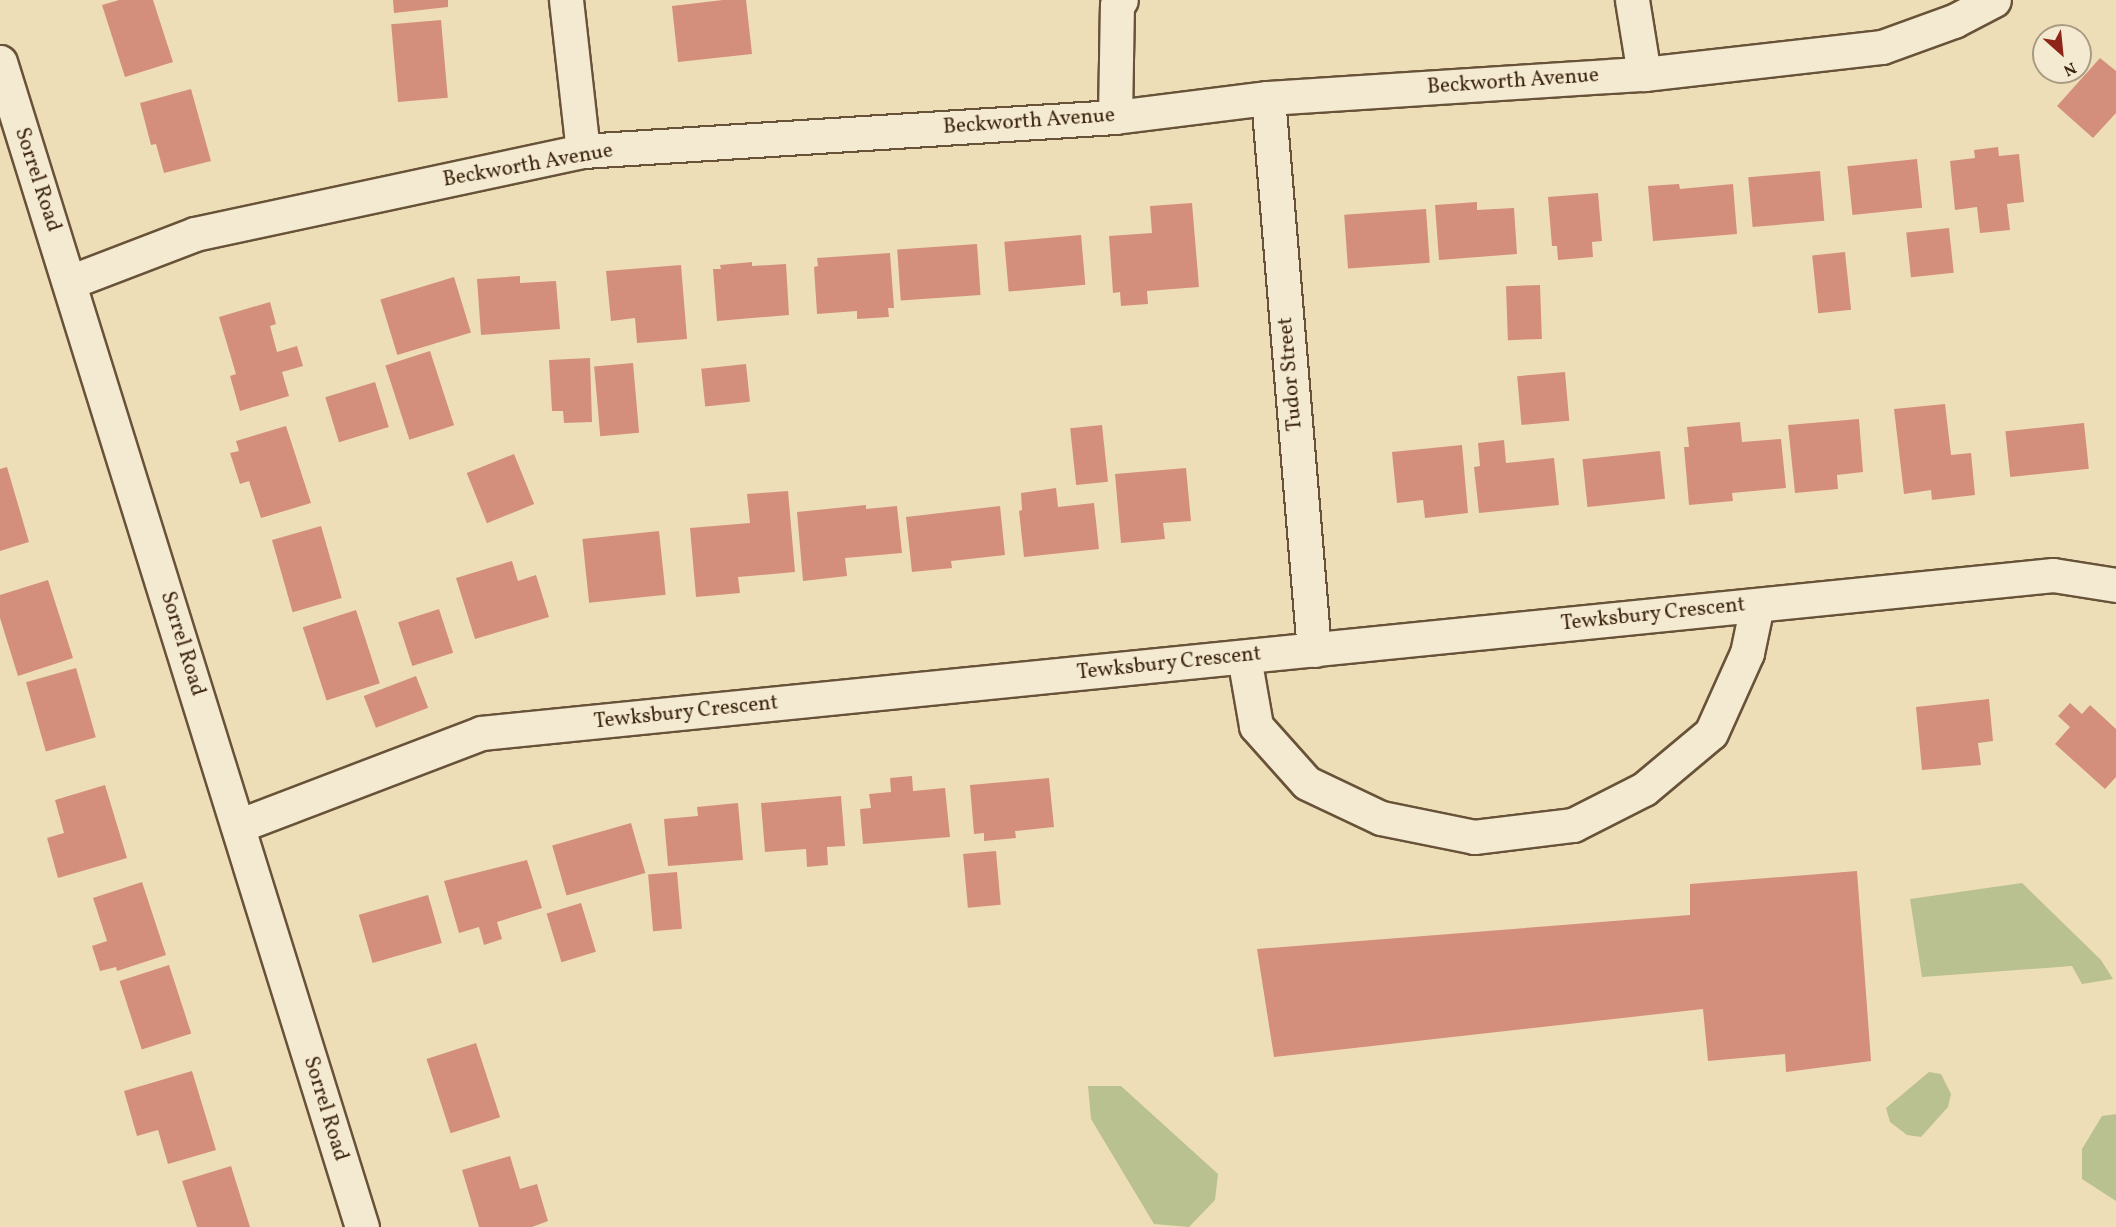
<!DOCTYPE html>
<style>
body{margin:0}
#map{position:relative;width:2116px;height:1227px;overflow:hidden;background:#eedeb8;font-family:Vollkorn,serif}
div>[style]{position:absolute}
.green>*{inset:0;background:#b8c18f}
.building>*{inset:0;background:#d38f7c;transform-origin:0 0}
.roads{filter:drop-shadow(2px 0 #685339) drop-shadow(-2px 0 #685339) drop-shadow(0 2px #685339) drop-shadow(0 -2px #685339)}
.minor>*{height:33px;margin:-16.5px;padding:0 16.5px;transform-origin:16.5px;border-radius:16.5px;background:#f4ead1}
span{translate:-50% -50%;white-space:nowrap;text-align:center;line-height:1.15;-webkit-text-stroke:5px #f4ead1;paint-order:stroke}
.street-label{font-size:21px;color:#3c250f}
.north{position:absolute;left:2032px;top:24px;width:60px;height:60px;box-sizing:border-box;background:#f4ead1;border:2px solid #aa9b83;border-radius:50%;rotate:153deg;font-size:16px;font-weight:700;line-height:24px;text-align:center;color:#3c250f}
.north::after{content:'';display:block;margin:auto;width:21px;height:27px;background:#8f2418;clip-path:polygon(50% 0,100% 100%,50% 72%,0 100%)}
</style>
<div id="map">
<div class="green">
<i style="clip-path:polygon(2022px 883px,2101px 960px,2113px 979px,2082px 984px,2072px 966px,1922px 977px,1910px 899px)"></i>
<i style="clip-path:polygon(1929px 1072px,1941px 1074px,1951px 1094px,1948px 1107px,1921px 1137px,1907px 1135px,1890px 1122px,1886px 1108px)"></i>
<i style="clip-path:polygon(1088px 1086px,1121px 1086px,1218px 1174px,1215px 1200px,1189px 1227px,1154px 1224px,1091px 1119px)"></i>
<i style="clip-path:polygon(2116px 1114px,2116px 1201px,2082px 1179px,2082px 1149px,2102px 1116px)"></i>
</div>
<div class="building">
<i style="clip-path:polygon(119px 0,153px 0,173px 62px,125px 77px,102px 5px)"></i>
<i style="clip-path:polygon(393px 0,448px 0,448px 7px,394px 13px)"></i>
<i style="clip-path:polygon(723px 0,746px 0,752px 54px,678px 62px,672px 6px)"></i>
<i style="left:441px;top:20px;width:78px;height:50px;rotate:85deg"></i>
<i style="clip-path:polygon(2100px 58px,2116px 71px,2116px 113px,2093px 138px,2057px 106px)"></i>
<i style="clip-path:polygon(191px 89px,211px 161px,164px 173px,156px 144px,151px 145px,140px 103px)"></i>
<i style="clip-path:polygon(1998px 147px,1999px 156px,2019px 154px,2024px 202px,2007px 204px,2010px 230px,1980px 233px,1977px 207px,1955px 210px,1950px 161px,1975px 158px,1974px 150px)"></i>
<i style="left:1917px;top:159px;width:49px;height:70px;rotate:84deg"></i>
<i style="left:1820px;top:171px;width:50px;height:72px;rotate:85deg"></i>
<i style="clip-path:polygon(1679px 184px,1680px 189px,1733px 184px,1737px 234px,1653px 241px,1648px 186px)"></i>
<i style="clip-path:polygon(1598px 193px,1602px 241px,1592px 242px,1593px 257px,1558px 260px,1557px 246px,1552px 246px,1548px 197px)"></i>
<i style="clip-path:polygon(1477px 202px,1477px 210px,1514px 208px,1517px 254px,1439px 260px,1435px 205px)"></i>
<i style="clip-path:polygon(1192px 203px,1199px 287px,1147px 291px,1148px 304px,1121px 306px,1120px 292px,1113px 293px,1109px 236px,1152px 233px,1150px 206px)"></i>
<i style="left:1426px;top:209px;width:54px;height:82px;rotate:86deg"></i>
<i style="left:1949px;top:228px;width:45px;height:43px;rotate:84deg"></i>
<i style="left:1081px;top:235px;width:50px;height:77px;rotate:85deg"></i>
<i style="left:977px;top:244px;width:51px;height:80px;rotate:86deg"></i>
<i style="left:1845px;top:252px;width:58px;height:33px;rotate:84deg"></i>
<i style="clip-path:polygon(890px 253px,894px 308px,888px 308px,889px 317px,857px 319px,857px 311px,817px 314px,814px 267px,818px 266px,817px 258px)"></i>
<i style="clip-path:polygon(752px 262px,752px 266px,786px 264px,789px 315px,717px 321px,713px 269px,721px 269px,720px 265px)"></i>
<i style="clip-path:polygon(681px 265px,687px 339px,637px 343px,635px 318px,611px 321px,606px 271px)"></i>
<i style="clip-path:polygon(520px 276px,520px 283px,556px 281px,560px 329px,481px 335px,477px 279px)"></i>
<i style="left:454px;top:277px;width:58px;height:77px;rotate:73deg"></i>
<i style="left:1540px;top:285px;width:54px;height:34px;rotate:88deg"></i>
<i style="clip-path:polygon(270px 302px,276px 324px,270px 326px,277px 352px,297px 346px,303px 366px,282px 372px,289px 396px,240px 411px,230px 376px,236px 374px,219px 317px)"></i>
<i style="left:430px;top:351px;width:78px;height:47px;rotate:72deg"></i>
<i style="clip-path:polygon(590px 358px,592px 422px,564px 423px,563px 411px,552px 411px,549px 360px)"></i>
<i style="left:633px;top:363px;width:70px;height:39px;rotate:85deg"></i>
<i style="left:746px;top:364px;width:38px;height:45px;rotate:84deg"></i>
<i style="left:1565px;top:372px;width:49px;height:48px;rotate:85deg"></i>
<i style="left:375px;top:382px;width:47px;height:52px;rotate:73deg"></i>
<i style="clip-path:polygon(1945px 404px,1951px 455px,1971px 453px,1975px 495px,1932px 500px,1931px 490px,1904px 494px,1894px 409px)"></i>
<i style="clip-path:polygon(1859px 419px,1863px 472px,1837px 475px,1838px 489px,1795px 493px,1788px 425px)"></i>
<i style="clip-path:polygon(1740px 422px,1742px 442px,1781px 439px,1786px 488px,1732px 493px,1733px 501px,1689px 505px,1684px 447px,1689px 447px,1687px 427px)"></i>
<i style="left:2084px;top:423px;width:46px;height:79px;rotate:84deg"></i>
<i style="left:1102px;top:425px;width:57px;height:32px;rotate:84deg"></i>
<i style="clip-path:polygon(286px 426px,311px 503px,261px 518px,249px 481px,240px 484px,230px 453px,239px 451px,236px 441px)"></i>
<i style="clip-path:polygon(1504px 440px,1506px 463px,1554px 458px,1559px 505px,1479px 513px,1474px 467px,1480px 466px,1478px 443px)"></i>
<i style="clip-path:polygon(1462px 445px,1468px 513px,1425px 518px,1423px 500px,1397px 503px,1392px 452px)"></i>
<i style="left:1660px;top:451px;width:48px;height:78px;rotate:84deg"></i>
<i style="left:514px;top:454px;width:54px;height:51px;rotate:68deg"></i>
<i style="clip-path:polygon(7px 467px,29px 542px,0 551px,0 469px)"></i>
<i style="clip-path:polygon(1186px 468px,1191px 521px,1163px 523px,1165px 539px,1121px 543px,1115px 474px)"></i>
<i style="clip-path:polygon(1056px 488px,1058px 507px,1094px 503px,1099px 549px,1024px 557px,1019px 511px,1022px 510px,1021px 493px)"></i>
<i style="clip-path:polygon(788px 491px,795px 572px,738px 577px,740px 593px,696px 597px,690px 528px,750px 523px,747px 494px)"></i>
<i style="clip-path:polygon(866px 505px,866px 509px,897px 506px,902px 553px,845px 558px,847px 576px,803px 581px,797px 512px)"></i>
<i style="clip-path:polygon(1000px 506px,1005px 555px,951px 561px,952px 568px,912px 572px,906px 517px)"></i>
<i style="left:321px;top:526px;width:75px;height:51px;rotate:74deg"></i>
<i style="left:659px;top:531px;width:64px;height:77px;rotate:84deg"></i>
<i style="clip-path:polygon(512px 561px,518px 581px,536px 575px,549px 617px,475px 639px,456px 578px)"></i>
<i style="clip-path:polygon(48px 580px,73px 658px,18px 676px,0 618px,0 595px)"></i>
<i style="left:439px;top:609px;width:46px;height:43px;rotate:72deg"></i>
<i style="left:356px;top:610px;width:77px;height:56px;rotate:72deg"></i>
<i style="left:76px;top:668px;width:72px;height:52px;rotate:74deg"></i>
<i style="left:416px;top:676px;width:34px;height:56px;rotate:69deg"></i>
<i style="clip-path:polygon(1989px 699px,1993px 741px,1978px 743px,1981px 765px,1922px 770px,1916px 707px)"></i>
<i style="clip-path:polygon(2070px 703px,2082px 714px,2090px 705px,2116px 729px,2116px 777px,2105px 789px,2055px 744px,2070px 727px,2058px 716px)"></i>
<i style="clip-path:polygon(912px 776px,913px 791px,945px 788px,950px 837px,863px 844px,860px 809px,871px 808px,869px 794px,891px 792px,890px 778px)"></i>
<i style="clip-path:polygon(1049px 778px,1054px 827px,1015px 831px,1016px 838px,984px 841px,984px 833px,974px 834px,970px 785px)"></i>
<i style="clip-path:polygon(105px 785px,127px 858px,58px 878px,47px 838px,64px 833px,55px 800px)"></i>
<i style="clip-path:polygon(841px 796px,845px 846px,827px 847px,828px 865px,807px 867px,806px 849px,765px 852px,761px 803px)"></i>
<i style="clip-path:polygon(738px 803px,743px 860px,668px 866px,664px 819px,698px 816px,697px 807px)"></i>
<i style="left:631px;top:823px;width:52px;height:82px;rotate:74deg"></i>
<i style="left:996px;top:851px;width:54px;height:33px;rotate:85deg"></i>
<i style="clip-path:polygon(527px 860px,542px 908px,497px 922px,502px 939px,484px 945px,479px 927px,459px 933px,444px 881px)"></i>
<i style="clip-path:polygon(1857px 871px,1871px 1061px,1786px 1072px,1785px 1054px,1708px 1061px,1703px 1009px,1274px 1057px,1257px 949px,1690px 915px,1690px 884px)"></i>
<i style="left:677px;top:872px;width:57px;height:29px;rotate:85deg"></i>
<i style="clip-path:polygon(142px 882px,166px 955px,117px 971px,116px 967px,100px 971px,92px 946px,107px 941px,93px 898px)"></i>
<i style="left:428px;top:895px;width:50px;height:72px;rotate:74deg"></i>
<i style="left:581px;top:903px;width:51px;height:36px;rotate:73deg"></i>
<i style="left:169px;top:965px;width:72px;height:52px;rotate:72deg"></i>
<i style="left:476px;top:1043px;width:78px;height:52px;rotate:72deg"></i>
<i style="clip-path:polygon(192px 1071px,216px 1150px,168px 1164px,158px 1130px,137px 1136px,124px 1091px)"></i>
<i style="clip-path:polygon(510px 1156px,520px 1189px,537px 1184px,548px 1221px,532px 1227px,479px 1227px,462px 1170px)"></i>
<i style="clip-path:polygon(231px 1166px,250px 1227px,197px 1227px,182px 1181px)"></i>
</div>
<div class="roads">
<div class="minor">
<i style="left:566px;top:0;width:152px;rotate:83.6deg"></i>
<i style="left:1632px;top:0;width:75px;rotate:80.8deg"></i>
<i style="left:0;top:62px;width:1220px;rotate:72.74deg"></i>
<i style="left:1268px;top:98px;width:554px;rotate:85.24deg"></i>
<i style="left:1115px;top:117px;width:112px;rotate:-89deg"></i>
<i style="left:1117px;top:5px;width:6px;rotate:-51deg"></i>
<i style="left:70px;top:282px;width:134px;rotate:-21deg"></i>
<i style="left:195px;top:234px;width:397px;rotate:-12.1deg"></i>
<i style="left:583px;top:151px;width:533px;rotate:-3.66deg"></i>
<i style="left:1115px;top:117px;width:154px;rotate:-7.1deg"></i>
<i style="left:1268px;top:98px;width:377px;rotate:-3.7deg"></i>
<i style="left:1644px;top:74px;width:240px;rotate:-6.5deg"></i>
<i style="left:1882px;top:47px;width:77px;rotate:-19.9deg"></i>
<i style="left:1954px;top:21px;width:45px;rotate:-27.7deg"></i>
<i style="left:1244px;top:657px;width:70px;rotate:80.1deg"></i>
<i style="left:1256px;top:726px;width:76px;rotate:48.2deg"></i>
<i style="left:1307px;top:783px;width:82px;rotate:25.3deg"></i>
<i style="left:1381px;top:818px;width:95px;rotate:11.5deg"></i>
<i style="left:1474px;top:837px;width:100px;rotate:-6.9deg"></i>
<i style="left:1573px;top:825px;width:80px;rotate:-26.9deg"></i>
<i style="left:1644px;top:789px;width:87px;rotate:-39.9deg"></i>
<i style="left:1711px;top:733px;width:88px;rotate:-65.8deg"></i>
<i style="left:1747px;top:653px;width:49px;rotate:-78.2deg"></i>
<i style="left:238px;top:826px;width:260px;rotate:-20.9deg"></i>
<i style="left:481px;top:733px;width:1580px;rotate:-5.74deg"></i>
<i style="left:2053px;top:575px;width:64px;rotate:9deg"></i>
</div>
</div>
<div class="street-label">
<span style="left:1513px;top:82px;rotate:-4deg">Beckworth Avenue</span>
<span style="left:1029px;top:122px;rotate:-4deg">Beckworth Avenue</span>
<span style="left:528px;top:166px;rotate:-10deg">Beckworth Avenue</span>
<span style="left:37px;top:180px;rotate:72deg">Sorrel Road</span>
<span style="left:1291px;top:374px;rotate:-95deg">Tudor Street</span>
<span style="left:1653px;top:615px;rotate:-6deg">Tewksbury Crescent</span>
<span style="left:182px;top:644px;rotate:73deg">Sorrel Road</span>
<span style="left:1169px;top:664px;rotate:-6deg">Tewksbury Crescent</span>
<span style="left:686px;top:713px;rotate:-6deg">Tewksbury Crescent</span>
<span style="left:325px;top:1109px;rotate:73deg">Sorrel Road</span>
</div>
<div class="north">N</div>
</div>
